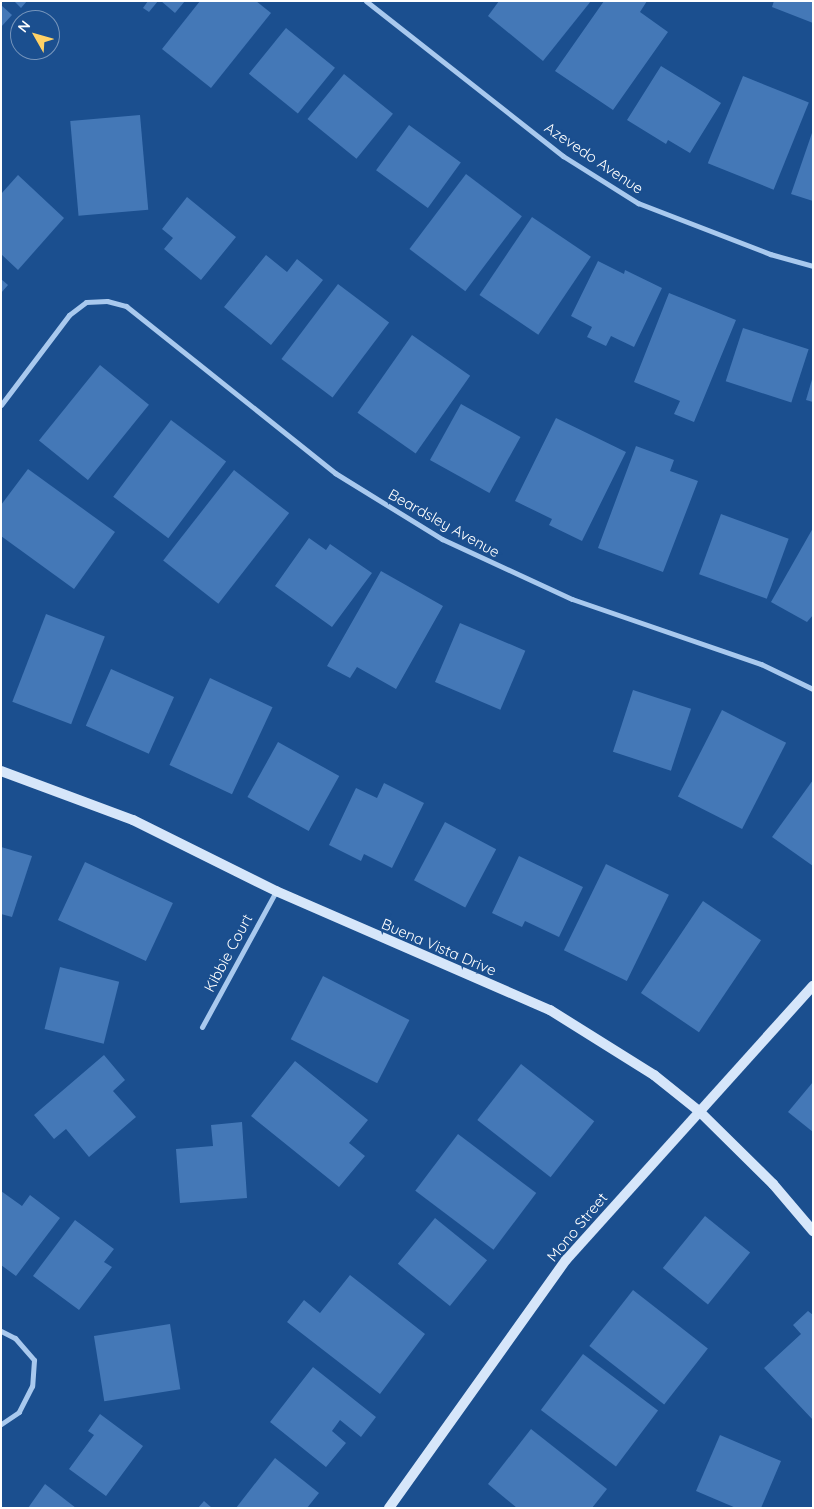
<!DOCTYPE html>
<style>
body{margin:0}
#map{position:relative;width:814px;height:1509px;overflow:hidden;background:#1b4f8f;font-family:Quicksand,sans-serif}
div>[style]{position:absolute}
.building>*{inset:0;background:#4478b7;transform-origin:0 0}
.street>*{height:5px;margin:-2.5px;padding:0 2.5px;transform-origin:2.5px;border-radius:2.5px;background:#a9c9ee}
.secondary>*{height:10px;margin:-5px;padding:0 5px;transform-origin:5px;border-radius:5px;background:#d6e6fa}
span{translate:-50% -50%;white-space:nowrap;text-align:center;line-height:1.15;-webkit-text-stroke:4.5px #1b4f8f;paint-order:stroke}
.street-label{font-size:15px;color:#fff}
.frame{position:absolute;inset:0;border:2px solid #fff;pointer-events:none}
.north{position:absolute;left:10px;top:10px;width:50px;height:50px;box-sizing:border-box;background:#1b4f8f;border:1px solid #7695bc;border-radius:50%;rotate:308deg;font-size:14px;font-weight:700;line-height:20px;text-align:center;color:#fff}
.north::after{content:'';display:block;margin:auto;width:18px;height:22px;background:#ffd166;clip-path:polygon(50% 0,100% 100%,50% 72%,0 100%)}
</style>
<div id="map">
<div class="building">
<i style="clip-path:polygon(14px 1px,27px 1px,21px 8px)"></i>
<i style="clip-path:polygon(148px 1px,158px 1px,149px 12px,143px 8px)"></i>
<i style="clip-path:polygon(161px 1px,185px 1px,175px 13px)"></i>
<i style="clip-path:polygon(200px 1px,256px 1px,271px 13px,211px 88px,162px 49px)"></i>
<i style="clip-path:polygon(499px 1px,591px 1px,543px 61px,488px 16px)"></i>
<i style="clip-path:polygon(604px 1px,647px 1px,640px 12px,668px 32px,613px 110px,555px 71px)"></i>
<i style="clip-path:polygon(774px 1px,813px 1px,813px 23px,772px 7px)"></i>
<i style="clip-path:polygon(1px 5px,12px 15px,1px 27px)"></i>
<i style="left:286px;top:28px;width:63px;height:59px;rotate:39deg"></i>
<i style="clip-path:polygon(661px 66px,721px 103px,690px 153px,668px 140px,666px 144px,627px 120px)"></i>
<i style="left:344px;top:74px;width:63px;height:58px;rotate:39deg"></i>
<i style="left:743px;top:76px;width:71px;height:94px;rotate:22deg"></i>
<i style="left:140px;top:115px;width:95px;height:70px;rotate:85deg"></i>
<i style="left:409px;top:125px;width:64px;height:56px;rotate:36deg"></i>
<i style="clip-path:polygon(812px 133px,813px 133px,813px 201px,791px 194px)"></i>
<i style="left:466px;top:174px;width:70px;height:94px;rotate:37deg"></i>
<i style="clip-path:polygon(18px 175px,64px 218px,18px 270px,1px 254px,1px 194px)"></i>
<i style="clip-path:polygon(187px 197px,236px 237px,201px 280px,164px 249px,173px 238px,162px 229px)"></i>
<i style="left:532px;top:217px;width:71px;height:94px;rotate:34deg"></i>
<i style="clip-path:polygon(266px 255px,287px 272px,297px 259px,323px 280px,271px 345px,224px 307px)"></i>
<i style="clip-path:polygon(598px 261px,624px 274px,625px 270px,662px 288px,634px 347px,611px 336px,606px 346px,587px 337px,592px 327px,571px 316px)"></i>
<i style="clip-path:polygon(1px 279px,8px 285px,1px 293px)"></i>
<i style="left:338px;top:284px;width:64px;height:94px;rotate:37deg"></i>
<i style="clip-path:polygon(669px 293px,736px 320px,694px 422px,674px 414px,680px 401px,634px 382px)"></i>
<i style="left:743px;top:328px;width:69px;height:56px;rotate:18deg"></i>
<i style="left:412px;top:335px;width:71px;height:95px;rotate:35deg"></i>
<i style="left:100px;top:365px;width:63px;height:97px;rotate:39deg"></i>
<i style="clip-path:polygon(813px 376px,813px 402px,806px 400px)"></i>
<i style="left:461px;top:404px;width:68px;height:64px;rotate:29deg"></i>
<i style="clip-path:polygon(556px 418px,626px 452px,582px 541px,549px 525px,552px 519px,515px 501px)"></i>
<i style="left:171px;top:420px;width:69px;height:96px;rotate:37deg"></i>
<i style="clip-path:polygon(636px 446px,674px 460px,670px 471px,698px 481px,663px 572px,598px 548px)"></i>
<i style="clip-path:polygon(28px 469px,115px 532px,74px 589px,1px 536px,1px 505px)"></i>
<i style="left:234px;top:470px;width:70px;height:115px;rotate:38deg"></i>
<i style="left:721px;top:514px;width:72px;height:64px;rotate:20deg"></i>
<i style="clip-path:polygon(813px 528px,813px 615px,807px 622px,771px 602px)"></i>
<i style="clip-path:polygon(309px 538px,326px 550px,330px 544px,372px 573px,332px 627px,275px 586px)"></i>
<i style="clip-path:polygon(381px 571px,443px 606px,396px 689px,357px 667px,350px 678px,327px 666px)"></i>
<i style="left:46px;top:614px;width:63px;height:94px;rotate:21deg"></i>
<i style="left:460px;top:623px;width:71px;height:64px;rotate:23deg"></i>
<i style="left:111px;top:669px;width:69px;height:62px;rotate:24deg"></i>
<i style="left:210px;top:678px;width:69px;height:96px;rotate:25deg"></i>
<i style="left:633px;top:690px;width:61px;height:65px;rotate:18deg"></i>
<i style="left:722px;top:710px;width:72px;height:97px;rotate:27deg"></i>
<i style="left:278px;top:742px;width:70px;height:63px;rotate:29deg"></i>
<i style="clip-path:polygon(813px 780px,813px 866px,772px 837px)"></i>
<i style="clip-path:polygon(384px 783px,424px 803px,392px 868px,364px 854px,361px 861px,329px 845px,356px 788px,377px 798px)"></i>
<i style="left:445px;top:822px;width:58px;height:66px;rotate:28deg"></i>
<i style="clip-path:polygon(1px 847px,32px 856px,12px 917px,1px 914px)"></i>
<i style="clip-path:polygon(519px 856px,583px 887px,559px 937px,525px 921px,522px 927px,492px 913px)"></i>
<i style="left:85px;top:862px;width:97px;height:64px;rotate:25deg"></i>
<i style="left:606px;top:864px;width:70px;height:96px;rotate:26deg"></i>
<i style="left:703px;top:901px;width:70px;height:111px;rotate:34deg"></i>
<i style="left:60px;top:967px;width:61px;height:64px;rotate:14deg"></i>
<i style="left:323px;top:976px;width:97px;height:71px;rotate:27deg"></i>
<i style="clip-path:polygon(104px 1055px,125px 1080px,113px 1091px,136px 1117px,89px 1157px,66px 1129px,54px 1139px,34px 1115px)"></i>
<i style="clip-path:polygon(295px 1061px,368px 1120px,349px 1143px,365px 1156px,339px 1187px,251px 1116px)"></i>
<i style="left:521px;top:1064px;width:93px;height:71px;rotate:38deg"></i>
<i style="clip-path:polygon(813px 1082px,813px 1132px,788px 1112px)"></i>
<i style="clip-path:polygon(242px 1122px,247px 1198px,180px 1203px,176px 1149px,213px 1146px,211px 1125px)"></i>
<i style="left:458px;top:1134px;width:98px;height:71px;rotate:37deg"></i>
<i style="clip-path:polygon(1px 1191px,22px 1206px,30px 1195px,60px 1218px,16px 1276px,1px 1265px)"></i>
<i style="left:705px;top:1216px;width:58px;height:67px;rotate:39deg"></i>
<i style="left:435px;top:1218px;width:67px;height:59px;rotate:39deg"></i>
<i style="clip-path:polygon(75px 1220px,114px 1249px,104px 1262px,112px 1267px,79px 1310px,33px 1276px)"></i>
<i style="clip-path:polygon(350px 1275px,425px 1334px,380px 1394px,287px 1322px,304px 1300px,320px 1313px)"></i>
<i style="left:633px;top:1290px;width:95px;height:71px;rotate:38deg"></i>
<i style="clip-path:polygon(808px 1311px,813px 1315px,813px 1420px,764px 1368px,801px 1334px,793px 1325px)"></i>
<i style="left:170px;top:1324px;width:66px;height:77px;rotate:81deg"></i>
<i style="left:583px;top:1354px;width:94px;height:70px;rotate:37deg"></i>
<i style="clip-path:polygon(313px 1367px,376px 1417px,361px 1437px,340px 1420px,332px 1431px,346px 1443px,326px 1467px,270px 1422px)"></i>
<i style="clip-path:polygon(100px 1414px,143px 1446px,106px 1496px,69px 1469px,94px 1435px,88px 1431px)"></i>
<i style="clip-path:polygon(531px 1429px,607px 1489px,592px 1508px,517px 1508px,488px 1484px)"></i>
<i style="clip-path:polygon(720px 1435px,781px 1461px,761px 1508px,736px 1508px,696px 1491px)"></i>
<i style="clip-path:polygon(275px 1458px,319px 1493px,307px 1508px,236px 1508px)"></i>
<i style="clip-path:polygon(45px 1484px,76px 1508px,28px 1508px)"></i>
<i style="clip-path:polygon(204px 1501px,212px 1508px,198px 1508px)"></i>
</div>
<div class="street">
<i style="left:366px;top:1px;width:251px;rotate:38.2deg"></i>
<i style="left:563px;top:156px;width:89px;rotate:32.1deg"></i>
<i style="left:638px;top:203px;width:142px;rotate:21.1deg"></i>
<i style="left:770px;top:254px;width:45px;rotate:15.6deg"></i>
<i style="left:1px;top:405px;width:113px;rotate:-52.9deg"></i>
<i style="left:69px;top:315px;width:21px;rotate:-37deg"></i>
<i style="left:86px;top:302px;width:21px;rotate:-3deg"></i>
<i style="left:107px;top:301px;width:20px;rotate:15deg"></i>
<i style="left:126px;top:306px;width:268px;rotate:38.6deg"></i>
<i style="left:335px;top:473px;width:126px;rotate:31.7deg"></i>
<i style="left:442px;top:539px;width:143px;rotate:24.8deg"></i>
<i style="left:572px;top:599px;width:200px;rotate:19deg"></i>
<i style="left:761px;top:664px;width:58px;rotate:25.7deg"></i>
<i style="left:202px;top:1027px;width:155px;rotate:-61.4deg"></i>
<i style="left:1px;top:1331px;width:16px;rotate:27deg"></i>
<i style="left:15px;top:1338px;width:29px;rotate:49deg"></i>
<i style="left:34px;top:1360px;width:26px;rotate:94deg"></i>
<i style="left:32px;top:1386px;width:29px;rotate:117deg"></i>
<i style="left:19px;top:1412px;width:22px;rotate:146deg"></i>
</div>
<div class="secondary">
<i style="left:1px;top:771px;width:141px;rotate:20.4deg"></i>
<i style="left:133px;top:820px;width:160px;rotate:26.4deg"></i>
<i style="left:276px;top:891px;width:299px;rotate:23.5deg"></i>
<i style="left:550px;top:1010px;width:123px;rotate:32deg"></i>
<i style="left:654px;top:1075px;width:59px;rotate:38.8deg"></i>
<i style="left:700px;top:1112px;width:103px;rotate:44.6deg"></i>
<i style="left:773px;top:1184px;width:62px;rotate:49.6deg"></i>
<i style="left:389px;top:1508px;width:305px;rotate:-54.5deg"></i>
<i style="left:566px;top:1260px;width:369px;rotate:-48deg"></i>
</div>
<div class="street-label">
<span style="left:594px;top:158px;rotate:34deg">Azevedo Avenue</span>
<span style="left:444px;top:523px;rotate:29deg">Beardsley Avenue</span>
<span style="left:439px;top:947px;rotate:23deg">Buena Vista Drive</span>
<span style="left:228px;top:953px;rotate:-62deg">Kibbie Court</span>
<span style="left:577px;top:1227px;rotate:-50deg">Mono Street</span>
</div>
<div class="frame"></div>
<div class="north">N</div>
</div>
